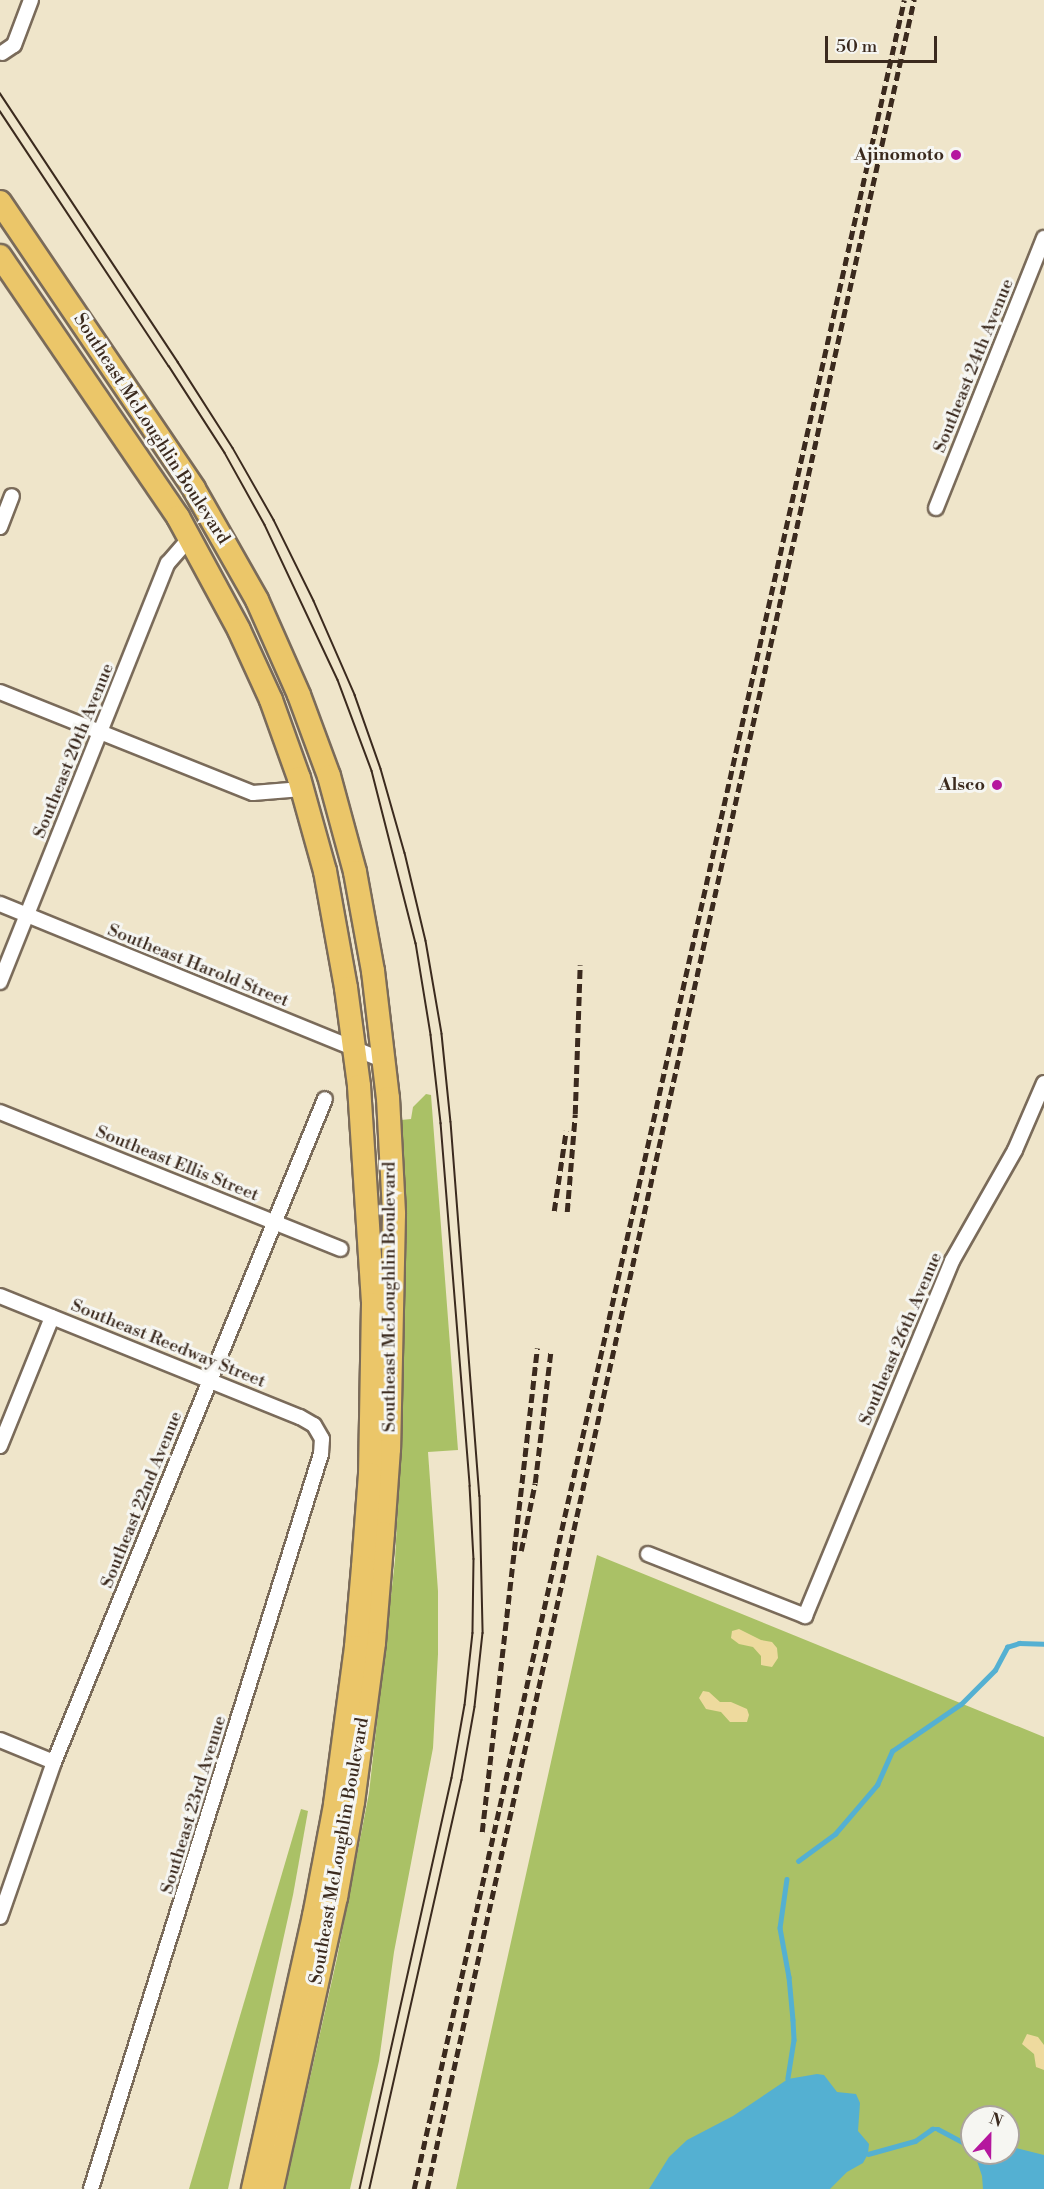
<!DOCTYPE html>
<style>
body{margin:0}
#map{position:relative;width:1044px;height:2189px;overflow:hidden;background:#efe5ca;font-family:"Libre Bodoni",serif}
div>[style]{position:absolute}
.green>*{inset:0;background:#aac166}
.sand>*{inset:0;background:#eeda9e}
.water>*{inset:0;background:#54b0d2}
.stream>*{height:4.5px;margin:-2.25px;padding:0 2.25px;transform-origin:2.25px;border-radius:2.25px;background:#54b0d2}
.roads{filter:drop-shadow(2px 0 #7a6b5a) drop-shadow(-2px 0 #7a6b5a) drop-shadow(0 2px #7a6b5a) drop-shadow(0 -2px #7a6b5a)}
.minor>*{height:14px;margin:-7px;padding:0 7px;transform-origin:7px;border-radius:7px;background:#fff}
.trunk>*{height:22px;margin:-11px;padding:0 11px;transform-origin:11px;border-radius:11px;background:#ebc669}
.tram>*{height:1.5px;margin:-0.75px;padding:0 0.75px;transform-origin:0.75px;border-radius:0.75px;background:#3b2a1e}
.rail>*{height:4.5px;margin-top:-2.25px;transform-origin:0;background:repeating-linear-gradient(90deg,#3b2a1e 0 9px,transparent 0 13.5px)}
.dots>*{width:16px;height:16px;translate:-50% -50%;box-sizing:border-box;border:3px solid #f6f6f2;border-radius:50%}
span{translate:-50% -50%;white-space:nowrap;text-align:center;line-height:1.15;-webkit-text-stroke:6px #f6f6f2;paint-order:stroke}
.poi-label{font-size:18px;color:#3b2a1e;font-weight:700}
.right{translate:-100% -50%;text-align:right}
.street-label{font-size:18px;color:#3b2a1e}
.north{position:absolute;left:960px;top:2105px;width:60px;height:60px;box-sizing:border-box;background:#f6f6f2;border:2px solid #aba49d;border-radius:50%;rotate:22deg;font-size:16px;font-weight:700;line-height:24px;text-align:center;color:#3b2a1e}
.north::after{content:'';display:block;margin:auto;width:21px;height:27px;background:#b5179e;clip-path:polygon(50% 0,100% 100%,50% 72%,0 100%)}
.scale{position:absolute;left:825px;top:36px;width:112px;height:27px;box-sizing:border-box;border:3px solid #3b2a1e;border-top:0;padding-left:8px;font-size:18px;line-height:21px;white-space:nowrap;color:#3b2a1e;-webkit-text-stroke:4px #f6f6f2;paint-order:stroke}
</style>
<div id="map">
<div class="green">
<i style="clip-path:polygon(426px 1094px,431px 1095px,458px 1450px,428px 1452px,438px 1591px,438px 1654px,433px 1748px,394px 1952px,379px 2061px,350px 2189px,285px 2189px,337px 1958px,369px 1793px,395px 1560px,400px 1466px,407px 1223px,401px 1120px,411px 1119px,413px 1107px)"></i>
<i style="clip-path:polygon(evenodd,597px 1555px,1044px 1737px,1044px 2189px,456px 2189px,597px 1555px,972px 2117px,1008px 2117px,1008px 2153px,972px 2153px,972px 2117px)"></i>
<i style="clip-path:polygon(301px 1809px,308px 1811px,293px 1895px,228px 2189px,189px 2189px)"></i>
</div>
<div class="sand">
<i style="clip-path:polygon(739px 1629px,761px 1640px,772px 1642px,777px 1648px,778px 1658px,772px 1667px,761px 1665px,761px 1656px,753px 1647px,739px 1644px,731px 1638px,732px 1631px)"></i>
<i style="clip-path:polygon(703px 1691px,709px 1692px,720px 1702px,731px 1702px,747px 1709px,749px 1715px,747px 1722px,730px 1722px,721px 1712px,706px 1709px,699px 1698px)"></i>
<i style="clip-path:polygon(1027px 2034px,1038px 2037px,1044px 2045px,1044px 2070px,1036px 2067px,1034px 2054px,1022px 2044px)"></i>
</div>
<div class="water">
<i style="clip-path:polygon(817px 2074px,824px 2075px,837px 2092px,856px 2094px,860px 2103px,858px 2131px,869px 2144px,868px 2154px,863px 2163px,847px 2172px,830px 2189px,649px 2189px,669px 2157px,687px 2140px,733px 2116px,788px 2079px)"></i>
<i style="clip-path:polygon(1008px 2146px,1044px 2155px,1044px 2189px,983px 2189px,982px 2176px,977px 2161px,979px 2153px,1008px 2153px)"></i>
</div>
<div class="stream">
<i style="left:798px;top:1861px;width:46px;rotate:-36.1deg"></i>
<i style="left:835px;top:1834px;width:65px;rotate:-49.4deg"></i>
<i style="left:877px;top:1785px;width:37px;rotate:-66deg"></i>
<i style="left:892px;top:1751px;width:83px;rotate:-34.3deg"></i>
<i style="left:961px;top:1704px;width:48px;rotate:-45deg"></i>
<i style="left:995px;top:1670px;width:26px;rotate:-62deg"></i>
<i style="left:1007px;top:1647px;width:13px;rotate:-18deg"></i>
<i style="left:1019px;top:1643px;width:25px;rotate:2deg"></i>
<i style="left:787px;top:1879px;width:49px;rotate:98.1deg"></i>
<i style="left:780px;top:1928px;width:50px;rotate:79.6deg"></i>
<i style="left:789px;top:1977px;width:43px;rotate:84.7deg"></i>
<i style="left:793px;top:2020px;width:20px;rotate:87deg"></i>
<i style="left:794px;top:2040px;width:39px;rotate:99deg"></i>
<i style="left:868px;top:2154px;width:49px;rotate:-15.5deg"></i>
<i style="left:915px;top:2141px;width:21px;rotate:-35deg"></i>
<i style="left:932px;top:2129px;width:6px"></i>
<i style="left:938px;top:2129px;width:38px;rotate:28deg"></i>
</div>
<div class="roads">
<div class="minor">
<i style="left:2px;top:53px;width:14px;rotate:-34deg"></i>
<i style="left:14px;top:45px;width:48px;rotate:-69.3deg"></i>
<i style="left:936px;top:508px;width:291px;rotate:-68.2deg"></i>
<i style="left:0;top:527px;width:33px;rotate:-69deg"></i>
<i style="left:0;top:692px;width:272px;rotate:21.8deg"></i>
<i style="left:253px;top:793px;width:49px;rotate:-4.7deg"></i>
<i style="left:0;top:904px;width:414px;rotate:22.2deg"></i>
<i style="left:0;top:982px;width:451px;rotate:-68.2deg"></i>
<i style="left:168px;top:563px;width:33px;rotate:-49deg"></i>
<i style="left:0;top:1112px;width:367px;rotate:21.9deg"></i>
<i style="left:0;top:1296px;width:323px;rotate:22deg"></i>
<i style="left:300px;top:1417px;width:16px;rotate:30deg"></i>
<i style="left:314px;top:1425px;width:16px;rotate:60deg"></i>
<i style="left:322px;top:1439px;width:15px;rotate:94deg"></i>
<i style="left:321px;top:1454px;width:770px;rotate:107.38deg"></i>
<i style="left:0;top:1446px;width:139px;rotate:-68deg"></i>
<i style="left:648px;top:1554px;width:169px;rotate:21.5deg"></i>
<i style="left:805px;top:1616px;width:384px;rotate:-67.5deg"></i>
<i style="left:952px;top:1261px;width:128px;rotate:-60.4deg"></i>
<i style="left:1015px;top:1150px;width:73px;rotate:-66.6deg"></i>
<i style="left:0;top:1740px;width:58px;rotate:22.2deg"></i>
<i style="left:0;top:1917px;width:164px;rotate:-70.8deg"></i>
<i style="left:54px;top:1762px;width:716px;rotate:-67.77deg"></i>
</div>
<div class="trunk">
<i style="left:0;top:202px;width:346px;rotate:55.9deg"></i>
<i style="left:194px;top:489px;width:128px;rotate:60.4deg"></i>
<i style="left:257px;top:600px;width:104px;rotate:66.1deg"></i>
<i style="left:299px;top:695px;width:86px;rotate:69.7deg"></i>
<i style="left:329px;top:776px;width:99px;rotate:74.8deg"></i>
<i style="left:355px;top:872px;width:101px;rotate:79.7deg"></i>
<i style="left:373px;top:971px;width:128px;rotate:83.3deg"></i>
<i style="left:388px;top:1098px;width:116px;rotate:87deg"></i>
<i style="left:394px;top:1214px;width:235px;rotate:91.2deg"></i>
<i style="left:389px;top:1449px;width:84px;rotate:94.1deg"></i>
<i style="left:383px;top:1533px;width:110px;rotate:94.7deg"></i>
<i style="left:374px;top:1643px;width:160px;rotate:97.5deg"></i>
<i style="left:353px;top:1802px;width:97px;rotate:100.1deg"></i>
<i style="left:336px;top:1897px;width:299px;rotate:102.4deg"></i>
<i style="left:0;top:256px;width:316px;rotate:55.7deg"></i>
<i style="left:178px;top:517px;width:128px;rotate:61.6deg"></i>
<i style="left:239px;top:630px;width:77px;rotate:65.4deg"></i>
<i style="left:271px;top:700px;width:83px;rotate:70.3deg"></i>
<i style="left:299px;top:778px;width:97px;rotate:74.4deg"></i>
<i style="left:325px;top:871px;width:119px;rotate:79.8deg"></i>
<i style="left:346px;top:988px;width:99px;rotate:82.4deg"></i>
<i style="left:359px;top:1086px;width:218px;rotate:86.3deg"></i>
<i style="left:373px;top:1304px;width:170px;rotate:91deg"></i>
<i style="left:370px;top:1474px;width:93px;rotate:94.3deg"></i>
<i style="left:363px;top:1567px;width:80px;rotate:95deg"></i>
<i style="left:356px;top:1647px;width:159px;rotate:97.6deg"></i>
<i style="left:335px;top:1805px;width:113px;rotate:100.7deg"></i>
<i style="left:314px;top:1916px;width:280px;rotate:102.6deg"></i>
</div>
</div>
<div class="tram">
<i style="left:0;top:93px;width:323px;rotate:56.5deg"></i>
<i style="left:178px;top:362px;width:102px;rotate:57.4deg"></i>
<i style="left:233px;top:448px;width:83px;rotate:60.3deg"></i>
<i style="left:274px;top:520px;width:90px;rotate:63.7deg"></i>
<i style="left:314px;top:601px;width:103px;rotate:66.4deg"></i>
<i style="left:355px;top:695px;width:78px;rotate:70.6deg"></i>
<i style="left:381px;top:769px;width:87px;rotate:74.1deg"></i>
<i style="left:405px;top:853px;width:90px;rotate:76.6deg"></i>
<i style="left:426px;top:941px;width:94px;rotate:80.2deg"></i>
<i style="left:442px;top:1034px;width:88px;rotate:84.2deg"></i>
<i style="left:451px;top:1122px;width:375px;rotate:85.6deg"></i>
<i style="left:480px;top:1496px;width:137px;rotate:88.7deg"></i>
<i style="left:483px;top:1633px;width:74px;rotate:96.2deg"></i>
<i style="left:475px;top:1707px;width:74px;rotate:100.1deg"></i>
<i style="left:462px;top:1780px;width:419px;rotate:102.7deg"></i>
<i style="left:0;top:111px;width:306px;rotate:56.5deg"></i>
<i style="left:169px;top:366px;width:103px;rotate:57.2deg"></i>
<i style="left:225px;top:453px;width:82px;rotate:60.9deg"></i>
<i style="left:265px;top:525px;width:171px;rotate:64.8deg"></i>
<i style="left:338px;top:680px;width:97px;rotate:69.5deg"></i>
<i style="left:372px;top:771px;width:178px;rotate:75.7deg"></i>
<i style="left:416px;top:943px;width:93px;rotate:80.7deg"></i>
<i style="left:431px;top:1035px;width:89px;rotate:83.5deg"></i>
<i style="left:441px;top:1123px;width:364px;rotate:85.4deg"></i>
<i style="left:470px;top:1486px;width:73px;rotate:86.9deg"></i>
<i style="left:474px;top:1559px;width:74px;rotate:90.8deg"></i>
<i style="left:473px;top:1633px;width:72px;rotate:96.3deg"></i>
<i style="left:465px;top:1705px;width:74px;rotate:100.1deg"></i>
<i style="left:452px;top:1778px;width:421px;rotate:102.6deg"></i>
</div>
<div class="rail">
<i style="left:554px;top:1211px;width:81px;rotate:-81.5deg"></i>
<i style="left:567px;top:1212px;width:98px;rotate:-85.3deg"></i>
<i style="left:575px;top:1114px;width:149px;rotate:-88.1deg"></i>
<i style="left:521px;top:1551px;width:69px;rotate:-78.4deg"></i>
<i style="left:535px;top:1483px;width:135px;rotate:-83.2deg"></i>
<i style="left:482px;top:1832px;width:487px;rotate:-83.5deg"></i>
<i style="left:414px;top:2189px;width:2243px;rotate:-77.38deg"></i>
<i style="left:427px;top:2189px;width:2243px;rotate:-77.46deg"></i>
</div>
<div class="dots">
<i style="left:956px;top:155px;background:#b5179e"></i>
<i style="left:997px;top:785px;background:#b5179e"></i>
</div>
<div class="poi-label">
<span class="right" style="left:944px;top:155px">Ajinomoto</span>
<span class="right" style="left:985px;top:785px">Alsco</span>
</div>
<div class="street-label">
<span style="left:974px;top:366px;rotate:-68deg">Southeast 24th Avenue</span>
<span style="left:151px;top:429px;rotate:57deg">Southeast McLoughlin Boulevard</span>
<span style="left:74px;top:751px;rotate:-68deg">Southeast 20th Avenue</span>
<span style="left:198px;top:966px;rotate:22deg">Southeast Harold Street</span>
<span style="left:177px;top:1164px;rotate:22deg">Southeast Ellis Street</span>
<span style="left:390px;top:1297px;rotate:-90deg">Southeast McLoughlin Boulevard</span>
<span style="left:901px;top:1339px;rotate:-67deg">Southeast 26th Avenue</span>
<span style="left:168px;top:1344px;rotate:22deg">Southeast Reedway Street</span>
<span style="left:142px;top:1500px;rotate:-68deg">Southeast 22nd Avenue</span>
<span style="left:194px;top:1805px;rotate:-73deg">Southeast 23rd Avenue</span>
<span style="left:340px;top:1851px;rotate:-80deg">Southeast McLoughlin Boulevard</span>
</div>
<div class="north">N</div>
<div class="scale">50 m</div>
</div>
